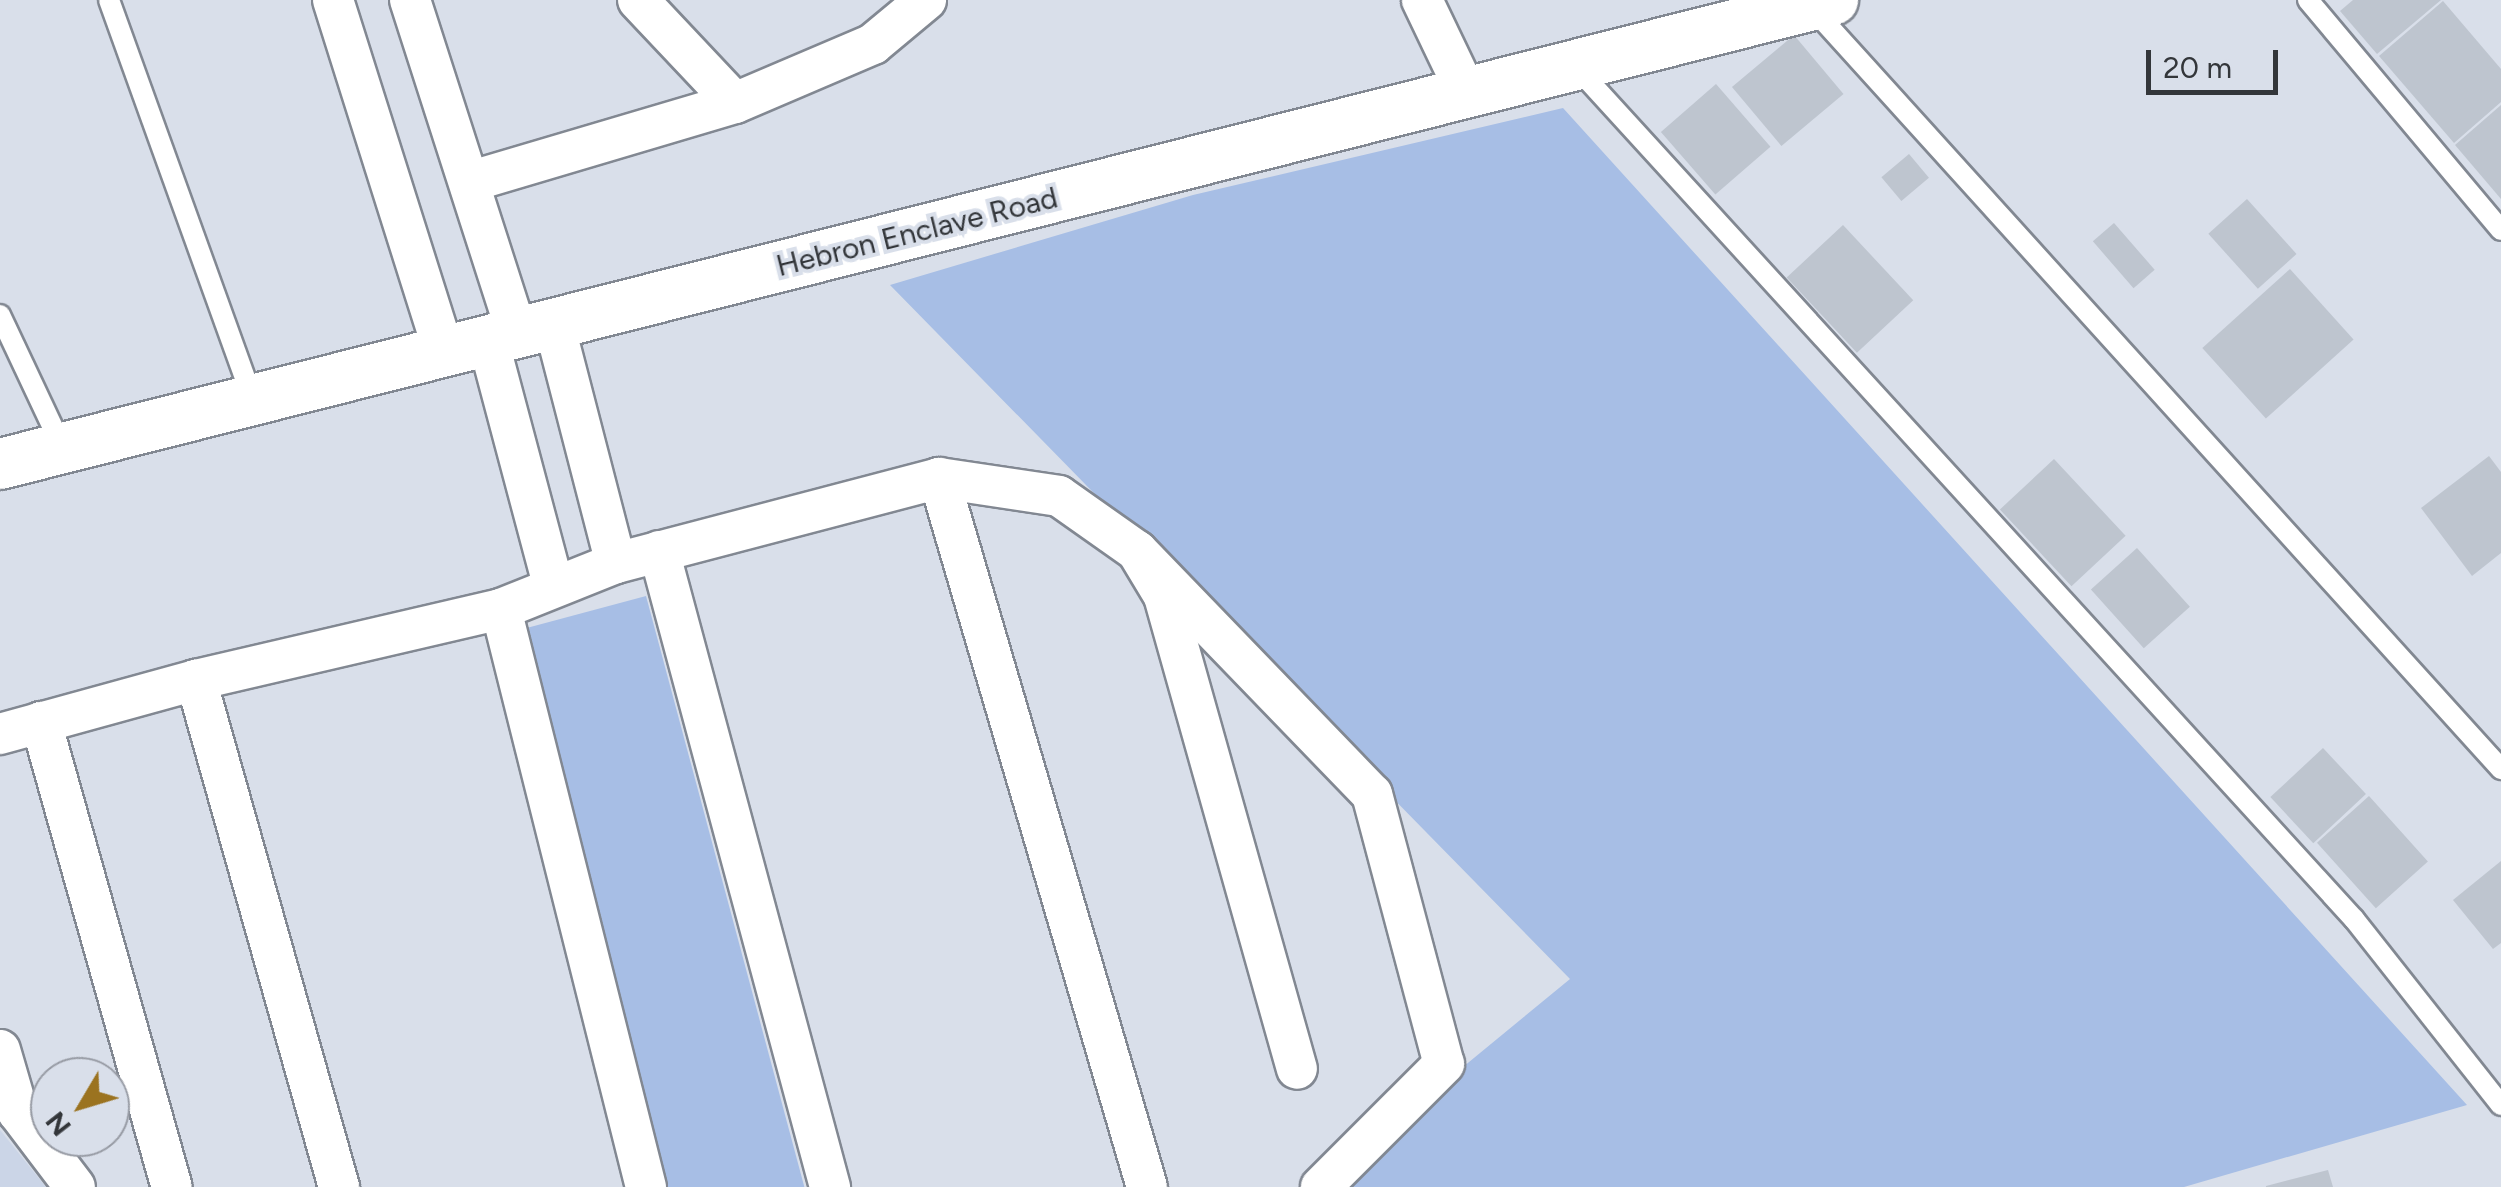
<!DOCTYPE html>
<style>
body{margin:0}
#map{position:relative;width:2501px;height:1187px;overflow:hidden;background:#d9dfea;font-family:Figtree,sans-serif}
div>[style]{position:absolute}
.built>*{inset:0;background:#cbd5e7}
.green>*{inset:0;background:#a7bee5;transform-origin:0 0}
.building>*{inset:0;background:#bec5cf;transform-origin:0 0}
.roads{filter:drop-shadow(2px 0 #828892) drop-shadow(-2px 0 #828892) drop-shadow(0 2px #828892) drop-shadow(0 -2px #828892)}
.service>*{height:20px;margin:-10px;padding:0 10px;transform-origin:10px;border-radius:10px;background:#fff}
.minor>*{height:40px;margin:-20px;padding:0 20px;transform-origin:20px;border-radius:20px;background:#fff}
.tertiary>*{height:50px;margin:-25px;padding:0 25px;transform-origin:25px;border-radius:25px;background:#fff}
span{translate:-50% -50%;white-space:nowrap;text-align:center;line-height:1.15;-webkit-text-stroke:8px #d9dfea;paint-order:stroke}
.street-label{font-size:30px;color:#33363a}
.north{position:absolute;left:30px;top:1057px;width:100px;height:100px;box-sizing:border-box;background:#d9dfea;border:2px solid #979ba4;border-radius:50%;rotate:232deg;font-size:28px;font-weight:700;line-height:40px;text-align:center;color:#33363a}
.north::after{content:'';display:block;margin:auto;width:35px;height:45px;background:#9b7320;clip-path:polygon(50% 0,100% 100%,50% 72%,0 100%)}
.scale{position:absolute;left:2146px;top:50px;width:132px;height:45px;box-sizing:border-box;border:5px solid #33363a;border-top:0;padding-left:12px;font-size:30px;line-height:35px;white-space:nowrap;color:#33363a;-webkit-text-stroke:8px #d9dfea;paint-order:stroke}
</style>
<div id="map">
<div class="built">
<i style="clip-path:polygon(0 1130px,46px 1187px,0 1187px)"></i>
</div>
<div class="green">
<i style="clip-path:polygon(1563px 108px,2467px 1105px,2184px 1187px,1317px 1187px,1570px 979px,890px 285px,1193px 195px)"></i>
<i style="left:646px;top:596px;width:613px;height:138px;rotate:75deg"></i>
</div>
<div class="building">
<i style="clip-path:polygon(2353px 0,2441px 0,2377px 54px,2340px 11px)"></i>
<i style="clip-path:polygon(2443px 1px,2501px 69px,2501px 102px,2454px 143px,2379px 56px)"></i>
<i style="left:1794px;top:35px;width:77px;height:81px;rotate:50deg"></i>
<i style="left:1716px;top:84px;width:83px;height:73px;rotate:49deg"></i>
<i style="clip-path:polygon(2501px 105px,2501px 199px,2455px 145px)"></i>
<i style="left:1909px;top:154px;width:31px;height:36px;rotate:50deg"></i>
<i style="left:2247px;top:199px;width:74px;height:52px;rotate:48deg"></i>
<i style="left:2114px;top:223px;width:62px;height:28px;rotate:49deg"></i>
<i style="left:1843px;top:225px;width:103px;height:77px;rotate:47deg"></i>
<i style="left:2290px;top:269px;width:95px;height:118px;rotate:48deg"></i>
<i style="clip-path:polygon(2489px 456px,2501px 472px,2501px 553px,2472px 576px,2421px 508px)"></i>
<i style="left:2054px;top:459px;width:105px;height:74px;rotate:47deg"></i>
<i style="left:2137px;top:548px;width:79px;height:62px;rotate:48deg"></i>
<i style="left:2323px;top:748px;width:63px;height:72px;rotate:47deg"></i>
<i style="left:2369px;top:796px;width:88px;height:70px;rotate:48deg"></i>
<i style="clip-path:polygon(2501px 861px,2501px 943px,2493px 949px,2453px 900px)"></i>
<i style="clip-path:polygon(2328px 1170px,2333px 1187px,2266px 1187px,2266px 1186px)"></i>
</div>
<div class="roads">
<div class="service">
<i style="left:109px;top:0;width:425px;rotate:70.2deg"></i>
<i style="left:2308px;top:0;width:300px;rotate:50deg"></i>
<i style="left:1812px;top:8px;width:1027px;rotate:47.84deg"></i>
<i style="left:1576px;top:67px;width:1154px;rotate:47.6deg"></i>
<i style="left:2354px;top:919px;width:237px;rotate:51.7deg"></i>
<i style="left:0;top:315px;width:146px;rotate:64.8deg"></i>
</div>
<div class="minor">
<i style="left:333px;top:0;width:369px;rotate:72.5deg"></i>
<i style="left:410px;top:0;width:350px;rotate:72.2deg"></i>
<i style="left:638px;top:0;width:141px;rotate:46.7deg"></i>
<i style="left:1422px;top:0;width:102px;rotate:64.4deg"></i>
<i style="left:472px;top:181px;width:274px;rotate:-16.5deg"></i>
<i style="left:735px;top:103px;width:150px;rotate:-23.1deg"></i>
<i style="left:873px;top:44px;width:69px;rotate:-39.7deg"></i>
<i style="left:554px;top:324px;width:247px;rotate:75.5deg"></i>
<i style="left:488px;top:340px;width:253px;rotate:75.1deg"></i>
<i style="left:939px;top:478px;width:121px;rotate:8.5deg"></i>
<i style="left:1059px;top:496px;width:95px;rotate:35.2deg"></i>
<i style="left:1137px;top:551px;width:52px;rotate:59deg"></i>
<i style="left:1164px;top:596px;width:491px;rotate:74.3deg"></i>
<i style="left:659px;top:551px;width:659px;rotate:74.95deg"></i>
<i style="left:1137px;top:551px;width:338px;rotate:46deg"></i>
<i style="left:1372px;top:794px;width:279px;rotate:75.1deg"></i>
<i style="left:1444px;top:1064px;width:174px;rotate:135deg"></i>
<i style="left:501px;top:609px;width:596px;rotate:75.92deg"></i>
<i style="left:41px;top:722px;width:483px;rotate:74.3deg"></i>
<i style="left:0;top:734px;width:203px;rotate:-15.4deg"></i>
<i style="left:0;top:1050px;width:65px;rotate:73.8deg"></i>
<i style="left:18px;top:1112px;width:94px;rotate:52.8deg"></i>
<i style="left:339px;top:1187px;width:527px;rotate:-105.75deg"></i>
<i style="left:196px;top:680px;width:313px;rotate:-13.1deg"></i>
<i style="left:501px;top:609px;width:124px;rotate:-21.8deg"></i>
<i style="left:616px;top:563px;width:334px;rotate:-14.7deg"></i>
<i style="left:939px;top:478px;width:739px;rotate:73.65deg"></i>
</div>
<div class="tertiary">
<i style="left:0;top:464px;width:1891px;rotate:-14.21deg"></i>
</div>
</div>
<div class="street-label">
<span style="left:917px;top:232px;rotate:-14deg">Hebron Enclave Road</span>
</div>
<div class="north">N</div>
<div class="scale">20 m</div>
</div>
